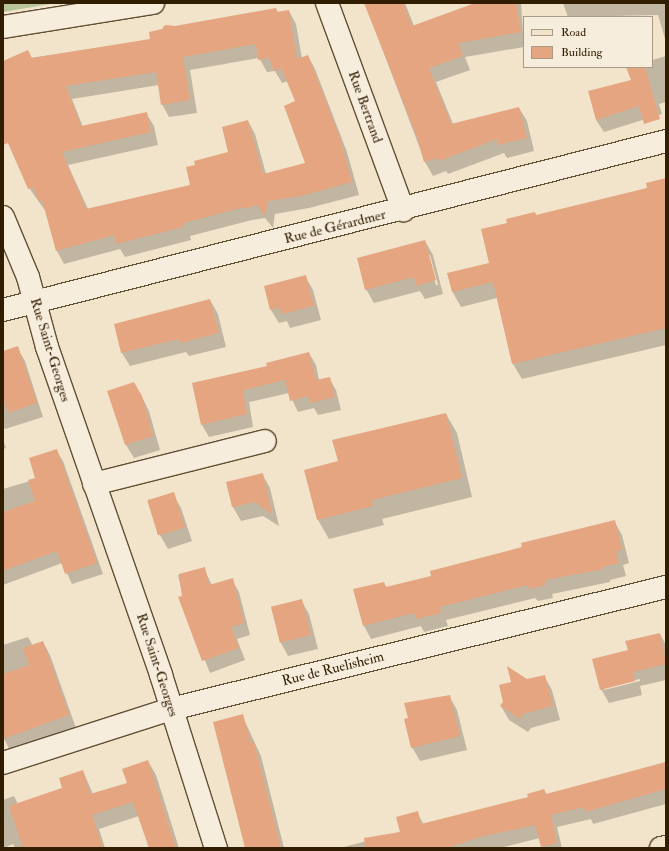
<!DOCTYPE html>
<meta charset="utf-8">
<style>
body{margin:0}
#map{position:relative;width:669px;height:851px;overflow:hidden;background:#f2e4cb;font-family:"IM FELL Double Pica",serif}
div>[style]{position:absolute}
.green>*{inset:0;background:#b9c498}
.shadow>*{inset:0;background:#0003}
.building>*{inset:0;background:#e5a580;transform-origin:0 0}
.roads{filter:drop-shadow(1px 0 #614f33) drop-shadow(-1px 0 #614f33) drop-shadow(0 1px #614f33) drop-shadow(0 -1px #614f33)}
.minor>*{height:22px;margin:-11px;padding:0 11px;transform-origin:11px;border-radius:11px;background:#f7eddd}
.major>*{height:22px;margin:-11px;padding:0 11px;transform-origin:11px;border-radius:11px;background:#f2e4cb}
span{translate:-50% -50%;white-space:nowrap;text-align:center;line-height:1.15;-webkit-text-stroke:3px #f7eddd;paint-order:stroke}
.street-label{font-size:14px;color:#311d00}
.frame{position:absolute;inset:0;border:4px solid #311d00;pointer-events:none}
.legend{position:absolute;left:523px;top:16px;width:130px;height:52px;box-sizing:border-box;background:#f7eddd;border:1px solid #a89a85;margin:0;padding:5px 7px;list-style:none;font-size:12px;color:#311d00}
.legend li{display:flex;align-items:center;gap:8px;height:20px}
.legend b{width:20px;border:1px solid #a89a85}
</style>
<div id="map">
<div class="green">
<i style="clip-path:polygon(3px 3px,56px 3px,3px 12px)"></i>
</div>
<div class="shadow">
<i style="clip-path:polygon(365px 3px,405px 3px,414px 26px,478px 3px,521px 3px,524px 47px,465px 57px,470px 70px,436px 82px,453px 124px,519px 108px,527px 121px,534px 151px,507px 158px,504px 153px,448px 174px,446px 171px,433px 176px,425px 162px)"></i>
<i style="clip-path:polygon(563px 3px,666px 3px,666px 42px,658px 15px,568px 17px)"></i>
<i style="clip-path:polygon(evenodd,276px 9px,278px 12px,289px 11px,296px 24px,302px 59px,308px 56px,315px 69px,347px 152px,359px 195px,309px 208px,275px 214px,273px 228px,265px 218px,252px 220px,190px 236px,191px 240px,125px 257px,120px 249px,64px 264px,57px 251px,47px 213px,29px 188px,3px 129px,3px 62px,151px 40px,175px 27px,276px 9px,259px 58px,267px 72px,275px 71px,282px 83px,288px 81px,296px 102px,307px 163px,266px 174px,255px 134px,248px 121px,229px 153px,196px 165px,192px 185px,88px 209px,68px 165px,158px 145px,154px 126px,146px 113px,83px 127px,72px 99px,159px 85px,162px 104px,169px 117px,197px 113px,190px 70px,259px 58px)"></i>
<i style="clip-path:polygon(666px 56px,666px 102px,659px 104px,662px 114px,604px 132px,596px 120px,632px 81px,627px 67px,652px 67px,652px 60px)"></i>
<i style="clip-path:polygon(536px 215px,666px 231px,666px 345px,522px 379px,513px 364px,497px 298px,461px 307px,452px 291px,490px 264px)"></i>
<i style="clip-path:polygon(evenodd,425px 241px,433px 255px,443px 294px,425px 299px,420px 291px,374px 303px,366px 289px,425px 241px,428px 255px,430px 255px,438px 285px,436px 285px,428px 255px)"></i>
<i style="clip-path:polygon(305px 276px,313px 290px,321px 320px,290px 328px,287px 321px,279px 323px,271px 310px)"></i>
<i style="clip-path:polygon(210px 300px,218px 314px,226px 347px,189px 356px,186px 352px,130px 366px,122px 353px,115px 325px)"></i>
<i style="clip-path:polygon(17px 348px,25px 361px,43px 417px,5px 429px,3px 426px,3px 352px)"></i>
<i style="clip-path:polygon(309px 353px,316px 365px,319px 380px,329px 378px,336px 390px,341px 410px,318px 415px,314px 408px,298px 412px,289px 393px,249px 402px,253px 427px,209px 437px,202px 425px,193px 384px,268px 367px)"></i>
<i style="clip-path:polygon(142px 397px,149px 411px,160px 450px,134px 458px,126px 445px)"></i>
<i style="clip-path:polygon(446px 414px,457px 433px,472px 497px,382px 519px,384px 525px,329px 539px,318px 520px,339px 462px)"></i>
<i style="clip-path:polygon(3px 440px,6px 448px,3px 449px)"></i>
<i style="clip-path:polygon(56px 450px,63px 461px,103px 574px,72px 584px,62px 563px,3px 585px,3px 489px,37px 479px)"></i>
<i style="clip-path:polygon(262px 474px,270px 488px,279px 526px,263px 516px,241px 521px,233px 507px,228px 482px)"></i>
<i style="clip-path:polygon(173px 494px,181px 508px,192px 541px,168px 549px,160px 535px)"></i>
<i style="clip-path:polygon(614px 521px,622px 535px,629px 563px,623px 565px,626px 576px,610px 580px,610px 582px,552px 594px,553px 598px,538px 601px,535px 598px,446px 620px,448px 626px,424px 632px,421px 626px,371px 639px,364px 626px,354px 590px,384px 583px,387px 588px,432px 576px)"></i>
<i style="clip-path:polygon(204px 569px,212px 585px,232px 580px,239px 592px,250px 635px,237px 639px,245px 660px,210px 673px,180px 598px,183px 597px,178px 575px)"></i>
<i style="clip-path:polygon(301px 600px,309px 614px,318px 649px,288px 656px,281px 643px,272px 608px)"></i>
<i style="clip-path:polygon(evenodd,660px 634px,666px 645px,666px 680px,640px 686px,642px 695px,609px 703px,601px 689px,629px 651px,660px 634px,640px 679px,640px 681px,604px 690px,604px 688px,640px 679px)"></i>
<i style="clip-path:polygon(28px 637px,33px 646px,43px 642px,50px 655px,76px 728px,11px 752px,3px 737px,3px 645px)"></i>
<i style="clip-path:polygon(544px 676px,552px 690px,560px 720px,531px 728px,528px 732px,509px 720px,501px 706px,527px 681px)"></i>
<i style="clip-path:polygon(449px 696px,457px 710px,467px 750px,420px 761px,412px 747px)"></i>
<i style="clip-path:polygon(242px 715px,261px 756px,284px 848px,253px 848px)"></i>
<i style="clip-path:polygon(148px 761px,156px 775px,179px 848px,150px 848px,139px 816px,99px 829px,105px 848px,15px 848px,13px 844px,3px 848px,3px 800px,14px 796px,18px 804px,63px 788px,83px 771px,93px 794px,128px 783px)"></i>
<i style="clip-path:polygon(666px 762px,666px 804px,593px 824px,591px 819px,557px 827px,562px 848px,543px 848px,540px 838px,500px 848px,340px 848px,401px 832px,417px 812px,424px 825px,529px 798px,544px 790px,547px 795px)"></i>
</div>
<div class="building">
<i style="clip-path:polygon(364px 3px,403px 3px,412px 26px,475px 3px,516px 3px,521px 32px,458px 43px,463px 56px,429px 68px,451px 124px,519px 107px,527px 138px,498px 145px,497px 139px,439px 161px,438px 158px,424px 162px,417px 137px)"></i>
<i style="clip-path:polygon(evenodd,276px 8px,277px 12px,289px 10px,297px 59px,308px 55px,340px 138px,352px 182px,301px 196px,268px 201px,265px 216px,257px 205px,245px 209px,244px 207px,184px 223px,184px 227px,116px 244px,114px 235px,56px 251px,42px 200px,39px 202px,33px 187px,28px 189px,8px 143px,3px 145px,3px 61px,28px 50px,32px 58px,150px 39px,149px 32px,162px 29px,165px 25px,175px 26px,276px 8px,256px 44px,258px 60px,269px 58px,274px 71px,281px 68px,295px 101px,284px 106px,305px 163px,263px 174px,248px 120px,222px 127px,228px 152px,194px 161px,195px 165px,186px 167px,190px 185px,86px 209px,62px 152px,151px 132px,147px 112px,81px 126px,66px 86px,156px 72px,161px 105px,190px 100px,183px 57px,256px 44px)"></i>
<i style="clip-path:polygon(626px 67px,645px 67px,660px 119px,644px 124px,639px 106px,596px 120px,588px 91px,631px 80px)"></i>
<i style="clip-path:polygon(666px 178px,666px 328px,512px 364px,493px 282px,452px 292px,447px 273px,489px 263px,481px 229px,507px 223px,506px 219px,535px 212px,536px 215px,647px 188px,646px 183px)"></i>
<i style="clip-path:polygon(425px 240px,436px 280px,416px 286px,414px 277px,365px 290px,357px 258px)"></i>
<i style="clip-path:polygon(306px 275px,314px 306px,281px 314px,280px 307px,270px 310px,264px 286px)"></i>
<i style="clip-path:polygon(210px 299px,219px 333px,180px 343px,179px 339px,121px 353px,114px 324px)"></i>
<i style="clip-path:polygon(18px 346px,37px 403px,8px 413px,3px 398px,3px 351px)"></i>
<i style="clip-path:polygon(309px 352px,316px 380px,330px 377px,335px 397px,310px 403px,309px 396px,290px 401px,285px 380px,243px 390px,247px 414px,201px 425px,192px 383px,267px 366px,266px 363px)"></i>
<i style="clip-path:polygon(134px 382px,142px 396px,153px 436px,125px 445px,107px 391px)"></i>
<i style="clip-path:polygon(446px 413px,462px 478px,372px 500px,373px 506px,317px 520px,304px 470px,338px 461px,332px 440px)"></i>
<i style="clip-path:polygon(57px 449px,97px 563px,65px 574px,57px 551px,3px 571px,3px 512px,35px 501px,28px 480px,35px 478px,29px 458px)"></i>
<i style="clip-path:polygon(263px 473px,272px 514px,255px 502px,232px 507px,226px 482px)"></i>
<i style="left:174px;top:492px;width:37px;height:28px;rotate:73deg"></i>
<i style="clip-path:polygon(615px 520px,622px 550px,616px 551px,619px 563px,603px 567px,604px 569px,545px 580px,546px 585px,529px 589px,528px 585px,440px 607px,441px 613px,416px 619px,414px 613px,363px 626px,353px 589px,384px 582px,386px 587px,431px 576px,430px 571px,522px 547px,521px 543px)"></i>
<i style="clip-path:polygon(205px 567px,209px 585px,233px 578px,244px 623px,231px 627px,239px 648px,202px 661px,178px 597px,182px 596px,179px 574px)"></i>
<i style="left:302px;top:599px;width:37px;height:32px;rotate:76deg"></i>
<i style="clip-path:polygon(660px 633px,666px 664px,633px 672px,635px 681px,600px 690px,592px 659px,628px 650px,625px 641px)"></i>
<i style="clip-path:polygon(43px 641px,69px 715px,3px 739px,3px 674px,29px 665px,23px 648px)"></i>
<i style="clip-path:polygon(507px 666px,527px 679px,545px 675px,553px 706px,523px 714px,520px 719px,500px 706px,503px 702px,499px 685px,511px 682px)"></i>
<i style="clip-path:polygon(450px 695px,460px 736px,411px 748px,404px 719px,408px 718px,404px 703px)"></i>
<i style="clip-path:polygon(243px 714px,251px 743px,254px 742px,281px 848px,245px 848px,213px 722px)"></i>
<i style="clip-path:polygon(148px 760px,176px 848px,149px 848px,133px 802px,92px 815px,103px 848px,23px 848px,9px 806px,62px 788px,59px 778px,83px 770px,90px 794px,127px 783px,122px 769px)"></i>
<i style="clip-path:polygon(666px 762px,666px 789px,585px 812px,584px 807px,551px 815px,557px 843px,541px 847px,535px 825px,480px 837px,447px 848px,365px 848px,364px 838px,400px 832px,396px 817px,418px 811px,421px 824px,528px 797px,527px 794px,544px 789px,546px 794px)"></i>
</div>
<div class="roads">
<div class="minor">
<i style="left:327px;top:3px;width:221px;rotate:69.8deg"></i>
<i style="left:3px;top:27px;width:152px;rotate:-9.1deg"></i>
<i style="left:3px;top:217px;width:65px;rotate:67.4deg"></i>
<i style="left:28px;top:277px;width:73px;rotate:74.8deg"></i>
<i style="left:47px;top:347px;width:347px;rotate:70.8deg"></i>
<i style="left:161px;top:675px;width:182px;rotate:72.4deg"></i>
<i style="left:3px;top:310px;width:684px;rotate:-14.3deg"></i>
<i style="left:94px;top:484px;width:176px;rotate:-14.1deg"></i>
<i style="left:3px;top:763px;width:176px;rotate:-17.8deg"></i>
<i style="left:171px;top:709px;width:510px;rotate:-13.85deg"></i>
</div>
<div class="major">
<i style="left:661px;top:848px;width:5px;rotate:-11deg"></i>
</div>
</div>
<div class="street-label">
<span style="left:365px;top:107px;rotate:70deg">Rue Bertrand</span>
<span style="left:335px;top:227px;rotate:-14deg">Rue de Gérardmer</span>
<span style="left:50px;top:350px;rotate:73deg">Rue Saint-Georges</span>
<span style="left:157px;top:665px;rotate:72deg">Rue Saint-Georges</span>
<span style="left:333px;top:669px;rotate:-14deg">Rue de Ruelisheim</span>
</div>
<div class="frame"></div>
<ul class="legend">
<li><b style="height:5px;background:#f2e4cb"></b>Road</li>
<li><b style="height:11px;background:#e5a580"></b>Building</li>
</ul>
</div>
